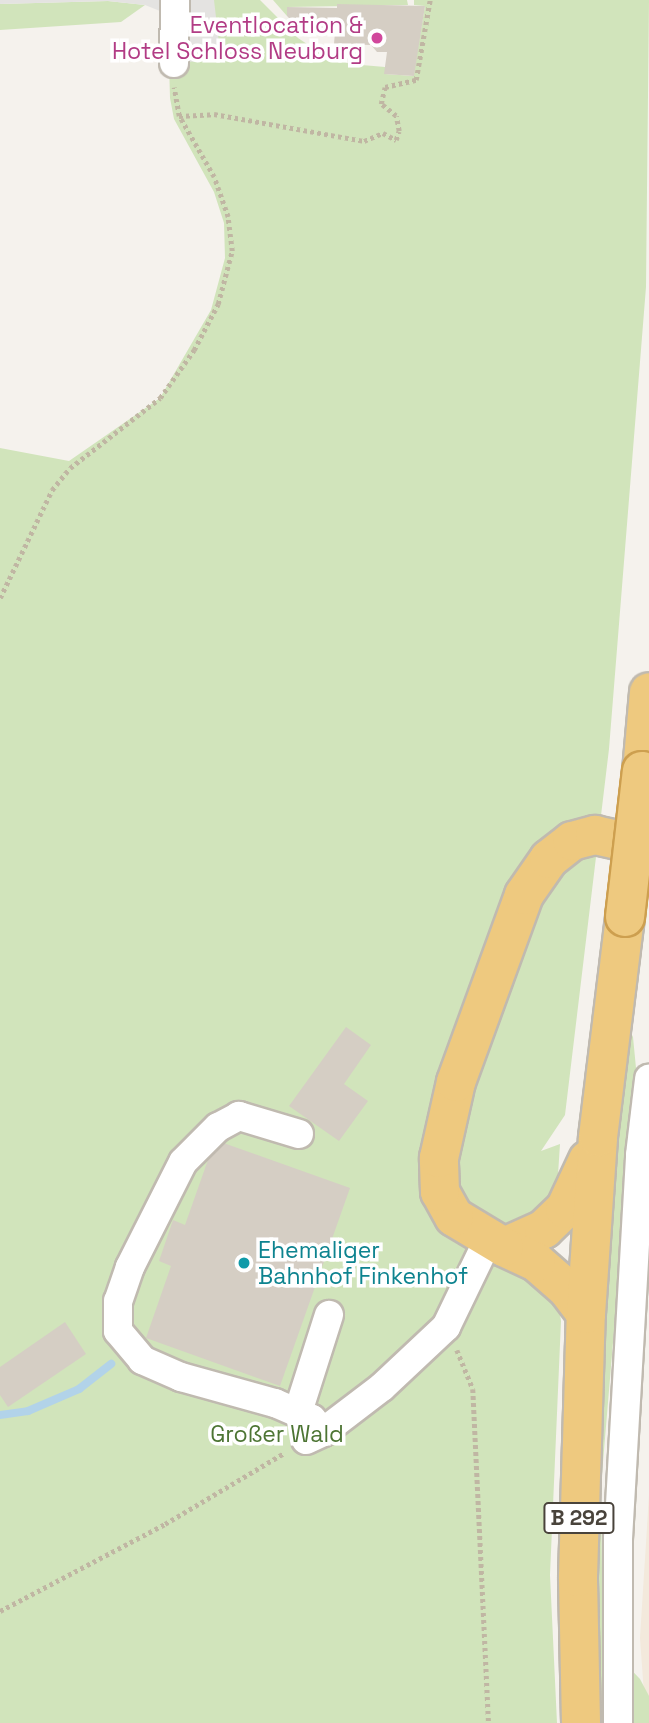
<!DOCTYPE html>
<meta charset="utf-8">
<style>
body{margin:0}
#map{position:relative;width:649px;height:1723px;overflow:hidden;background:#f5f2ed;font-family:"Space Grotesk",sans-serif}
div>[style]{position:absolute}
.commercial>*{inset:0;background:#f3e9dc}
.green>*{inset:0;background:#d1e4bb}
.parking>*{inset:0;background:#e4e3e1}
.stream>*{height:8px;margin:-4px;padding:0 4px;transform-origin:4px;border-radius:4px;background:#b2d3e9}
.building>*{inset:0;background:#d5cec4}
.path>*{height:4.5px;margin-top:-2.25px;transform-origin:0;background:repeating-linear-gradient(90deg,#c0b6a3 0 3.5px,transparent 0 7px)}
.roads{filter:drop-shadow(2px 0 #c0bab0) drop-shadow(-2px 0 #c0bab0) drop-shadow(0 2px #c0bab0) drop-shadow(0 -2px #c0bab0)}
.minor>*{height:28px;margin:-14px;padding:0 14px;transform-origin:14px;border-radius:14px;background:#fff}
.highway>*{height:38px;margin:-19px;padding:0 19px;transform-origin:19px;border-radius:19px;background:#eec97f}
.bridges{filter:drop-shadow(2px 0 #cd9f4f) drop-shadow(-2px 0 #cd9f4f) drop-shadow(0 2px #cd9f4f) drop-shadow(0 -2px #cd9f4f)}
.highway-bridge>*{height:38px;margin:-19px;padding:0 19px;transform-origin:19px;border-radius:19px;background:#eec97f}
.dots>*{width:19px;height:19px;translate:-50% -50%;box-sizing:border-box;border:4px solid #fff;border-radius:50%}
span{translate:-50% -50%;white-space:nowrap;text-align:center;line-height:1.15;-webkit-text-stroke:7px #fff;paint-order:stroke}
.shield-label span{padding:2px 5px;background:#fff;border:2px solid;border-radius:5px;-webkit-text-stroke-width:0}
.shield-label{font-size:21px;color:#49433b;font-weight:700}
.hotel-label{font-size:23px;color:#b23c85}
.right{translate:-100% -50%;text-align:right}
.culture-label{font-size:23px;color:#0d838f}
.left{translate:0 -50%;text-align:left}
.park-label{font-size:23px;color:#4d7534}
</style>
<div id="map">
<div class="commercial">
<i style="clip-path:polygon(649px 1495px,649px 1723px,646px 1722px,640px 1638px)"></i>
</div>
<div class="green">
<i style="clip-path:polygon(214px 0,260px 0,298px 38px,316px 50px,350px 64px,385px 67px,385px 74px,413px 76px,425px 6px,414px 5px,414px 0,649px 0,646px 287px,609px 749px,565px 1115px,541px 1151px,560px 1144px,557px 1190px,552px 1210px,490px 1238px,557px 1293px,561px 1321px,550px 1575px,557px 1723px,0 1723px,0 448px,69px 461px,160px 398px,211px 310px,225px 258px,224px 223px,214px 192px,174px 119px,170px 98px,169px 63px)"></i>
<i style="clip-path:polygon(273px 0,407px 0,408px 5px,288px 7px,287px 16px)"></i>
<i style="clip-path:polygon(108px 1px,145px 5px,121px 22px,0 30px,0 4px)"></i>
<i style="clip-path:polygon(629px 1029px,633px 1037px,636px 1068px,601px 1486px,603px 1653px,609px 1723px,603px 1723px,595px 1633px,595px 1518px,611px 1194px)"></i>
<i style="clip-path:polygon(618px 1656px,640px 1679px,649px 1696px,649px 1723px,618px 1723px)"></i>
</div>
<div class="parking">
<i style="clip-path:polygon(0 0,214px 0,221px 60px,169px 63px,172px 24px,160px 11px,145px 5px,108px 1px,0 4px)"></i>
</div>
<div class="stream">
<i style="left:0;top:1415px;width:28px;rotate:-8deg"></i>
<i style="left:28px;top:1411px;width:56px;rotate:-23.3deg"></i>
<i style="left:79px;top:1389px;width:41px;rotate:-38deg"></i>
</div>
<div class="building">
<i style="clip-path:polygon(337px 4px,425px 6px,414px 76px,384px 74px,387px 52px,377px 52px,371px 45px,334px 44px,335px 32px,302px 31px,287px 16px,287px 7px,337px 8px)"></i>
<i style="clip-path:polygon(346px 1027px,371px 1045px,344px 1084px,368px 1101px,339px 1141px,289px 1106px)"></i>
<i style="clip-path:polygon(215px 1140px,350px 1188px,280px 1386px,146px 1338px,171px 1266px,159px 1261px,173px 1220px,185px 1225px)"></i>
<i style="clip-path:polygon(65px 1322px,86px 1354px,8px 1407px,0 1395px,0 1367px)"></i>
</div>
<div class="path">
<i style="left:179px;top:116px;width:35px;rotate:-3deg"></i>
<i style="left:214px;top:114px;width:152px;rotate:10.2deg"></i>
<i style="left:364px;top:141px;width:21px;rotate:-23deg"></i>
<i style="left:383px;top:133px;width:15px;rotate:28deg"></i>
<i style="left:396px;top:140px;width:9px;rotate:-72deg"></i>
<i style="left:399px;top:131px;width:15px;rotate:-101deg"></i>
<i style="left:396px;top:116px;width:19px;rotate:-141deg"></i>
<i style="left:381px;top:104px;width:17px;rotate:-77deg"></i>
<i style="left:385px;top:87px;width:32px;rotate:-13deg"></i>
<i style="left:416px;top:80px;width:81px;rotate:-80.1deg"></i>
<i style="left:0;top:598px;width:120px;rotate:-64.3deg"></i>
<i style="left:52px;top:490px;width:28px;rotate:-51deg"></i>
<i style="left:70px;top:468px;width:114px;rotate:-37.9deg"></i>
<i style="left:160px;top:398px;width:59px;rotate:-54.7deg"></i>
<i style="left:194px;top:350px;width:52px;rotate:-62.4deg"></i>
<i style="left:218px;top:304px;width:55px;rotate:-75.2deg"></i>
<i style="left:232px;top:251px;width:34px;rotate:-97deg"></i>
<i style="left:228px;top:217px;width:42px;rotate:-109.3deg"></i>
<i style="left:214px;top:177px;width:70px;rotate:-119.8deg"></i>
<i style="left:179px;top:116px;width:29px;rotate:-100deg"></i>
<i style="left:457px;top:1350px;width:42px;rotate:67.7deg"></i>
<i style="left:473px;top:1389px;width:334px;rotate:87.3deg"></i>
<i style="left:0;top:1611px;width:187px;rotate:-27.8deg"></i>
<i style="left:165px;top:1524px;width:139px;rotate:-30.8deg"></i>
</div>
<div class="roads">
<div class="minor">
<i style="left:174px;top:63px;width:63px;rotate:-89.1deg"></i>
<i style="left:299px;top:1134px;width:63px;rotate:-163.3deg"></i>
<i style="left:239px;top:1116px;width:24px;rotate:152deg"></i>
<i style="left:218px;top:1127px;width:49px;rotate:135deg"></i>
<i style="left:183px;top:1162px;width:118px;rotate:116.8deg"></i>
<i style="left:130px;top:1267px;width:36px;rotate:109deg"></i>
<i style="left:118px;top:1301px;width:30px;rotate:90deg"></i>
<i style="left:118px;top:1331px;width:38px;rotate:50deg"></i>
<i style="left:142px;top:1360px;width:43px;rotate:23.6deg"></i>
<i style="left:181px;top:1377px;width:98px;rotate:15.5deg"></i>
<i style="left:275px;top:1403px;width:40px;rotate:23.4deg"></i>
<i style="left:312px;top:1419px;width:17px;rotate:50deg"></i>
<i style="left:298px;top:1412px;width:102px;rotate:-72.3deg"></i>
<i style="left:306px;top:1440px;width:19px;rotate:-25deg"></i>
<i style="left:323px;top:1432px;width:74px;rotate:-37.3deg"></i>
<i style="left:382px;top:1387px;width:88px;rotate:-43.2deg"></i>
<i style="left:446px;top:1327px;width:99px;rotate:-64.2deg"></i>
<i style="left:618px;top:1723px;width:184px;rotate:-90deg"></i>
<i style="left:618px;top:1539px;width:385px;rotate:-86.7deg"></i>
<i style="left:640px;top:1155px;width:77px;rotate:-83.2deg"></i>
</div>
<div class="highway">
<i style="left:642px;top:771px;width:79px;rotate:-84.9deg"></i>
<i style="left:504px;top:1247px;width:44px;rotate:-24.2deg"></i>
<i style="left:544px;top:1229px;width:29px;rotate:-44deg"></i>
<i style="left:565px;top:1209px;width:54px;rotate:-64.9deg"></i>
<i style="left:586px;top:1314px;width:31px;rotate:-127deg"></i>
<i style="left:567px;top:1289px;width:41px;rotate:-138.9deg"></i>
<i style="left:536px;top:1262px;width:35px;rotate:-155deg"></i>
<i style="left:504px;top:1247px;width:58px;rotate:-149deg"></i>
<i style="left:454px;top:1217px;width:29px;rotate:-119deg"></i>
<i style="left:440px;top:1192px;width:34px;rotate:-92deg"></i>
<i style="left:439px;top:1158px;width:78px;rotate:-77.4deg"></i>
<i style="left:456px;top:1082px;width:199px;rotate:-70deg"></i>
<i style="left:524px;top:895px;width:44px;rotate:-55.2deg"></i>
<i style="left:549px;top:859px;width:29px;rotate:-38deg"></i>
<i style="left:572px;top:841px;width:24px;rotate:-15deg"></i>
<i style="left:595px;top:835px;width:55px;rotate:12.5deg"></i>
<i style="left:581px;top:1723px;width:146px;rotate:-91.2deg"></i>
<i style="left:578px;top:1577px;width:263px;rotate:-88.3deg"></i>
<i style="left:586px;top:1314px;width:177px;rotate:-86.1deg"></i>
<i style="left:598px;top:1137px;width:222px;rotate:-83deg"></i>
</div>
</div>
<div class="bridges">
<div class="highway-bridge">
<i style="left:625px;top:917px;width:147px;rotate:-83.4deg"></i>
</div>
</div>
<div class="dots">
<i style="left:377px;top:38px;background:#d1479c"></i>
<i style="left:244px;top:1263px;background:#0f9aa8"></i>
</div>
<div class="shield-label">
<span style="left:579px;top:1518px">B 292</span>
</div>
<div class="hotel-label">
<span class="right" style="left:363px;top:38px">Eventlocation &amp;<br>Hotel Schloss Neuburg</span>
</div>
<div class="culture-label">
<span class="left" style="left:258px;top:1263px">Ehemaliger<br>Bahnhof Finkenhof</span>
</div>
<div class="park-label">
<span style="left:277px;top:1434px">Großer Wald</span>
</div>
</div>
